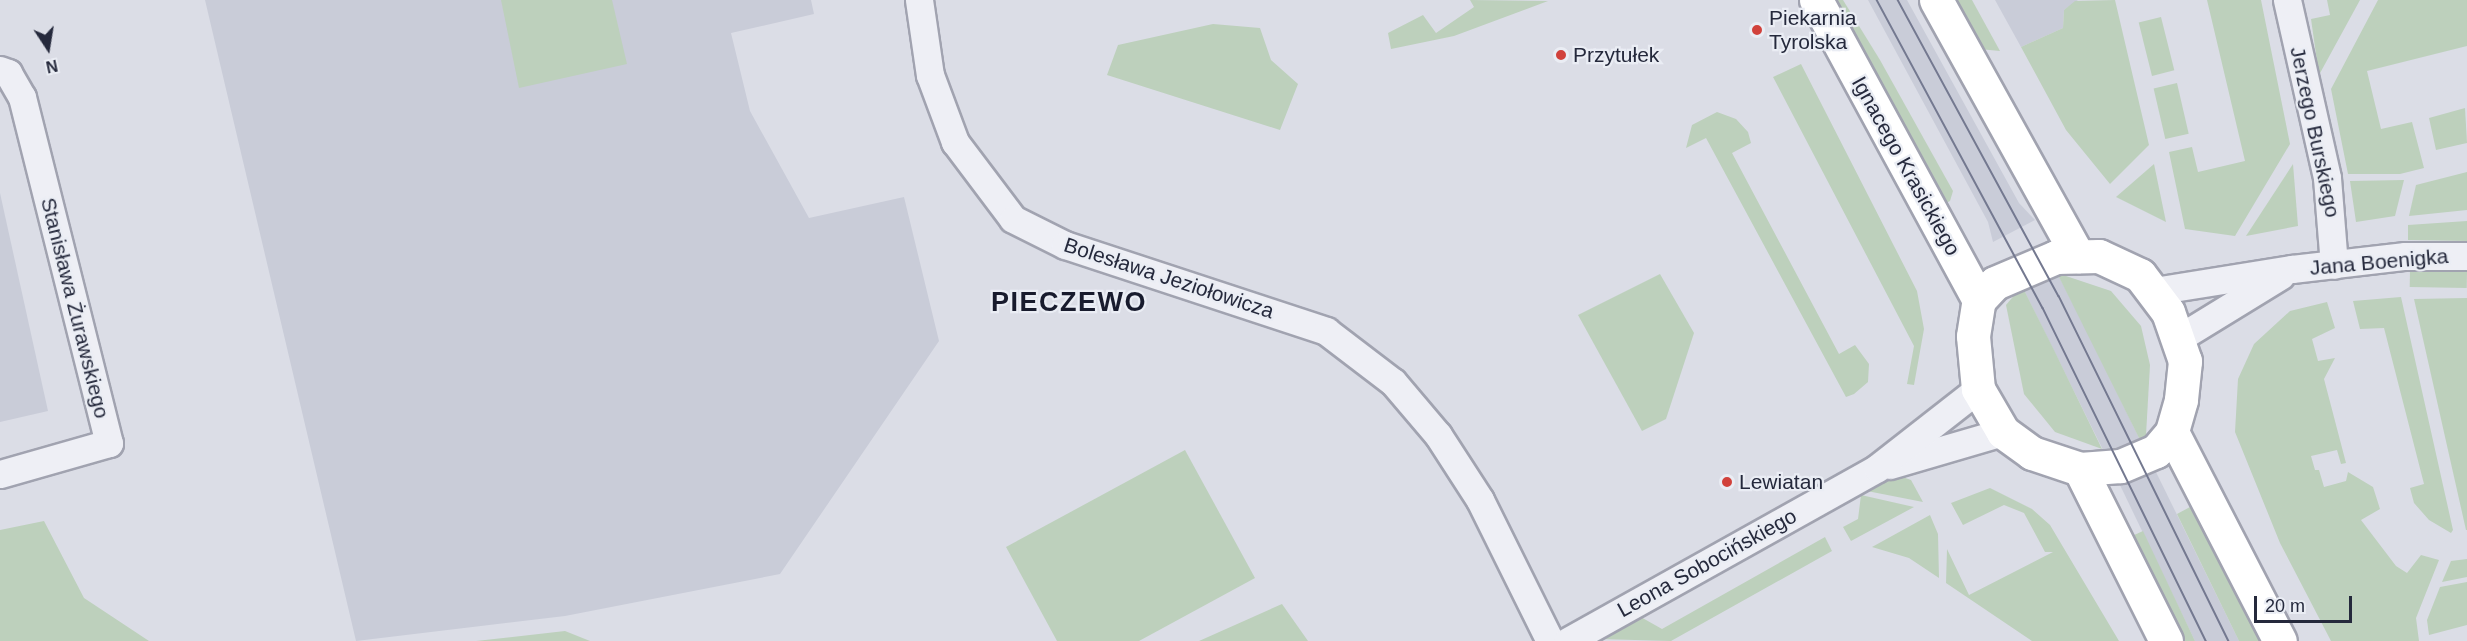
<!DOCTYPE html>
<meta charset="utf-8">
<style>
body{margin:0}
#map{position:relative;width:2467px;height:641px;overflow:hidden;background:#dbdde6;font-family:Arial,sans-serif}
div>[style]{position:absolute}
.built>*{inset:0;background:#c9ccd8}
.green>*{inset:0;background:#bdd0bc;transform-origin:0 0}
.roads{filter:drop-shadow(2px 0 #a1a3b0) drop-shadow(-2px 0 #a1a3b0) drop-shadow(0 2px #a1a3b0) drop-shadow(0 -2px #a1a3b0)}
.minor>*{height:27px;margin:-13.5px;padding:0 13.5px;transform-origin:13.5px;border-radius:13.5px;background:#eeeff5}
.secondary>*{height:33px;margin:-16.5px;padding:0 16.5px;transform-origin:16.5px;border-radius:16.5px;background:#fff}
.tram>*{height:1.5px;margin:-0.75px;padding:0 0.75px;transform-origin:0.75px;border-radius:0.75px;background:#747990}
.dots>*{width:16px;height:16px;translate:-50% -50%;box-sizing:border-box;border:3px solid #eaedf4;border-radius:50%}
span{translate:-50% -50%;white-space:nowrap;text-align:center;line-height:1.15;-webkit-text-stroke:4.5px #eaedf4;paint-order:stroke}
.poi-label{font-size:21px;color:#25293c}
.left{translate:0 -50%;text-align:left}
.street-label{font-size:21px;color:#25293c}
.district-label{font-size:27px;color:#181b2d;font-weight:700;letter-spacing:1.5px}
.north{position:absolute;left:18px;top:18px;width:60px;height:60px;-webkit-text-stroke:4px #eaedf4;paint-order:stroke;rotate:168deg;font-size:16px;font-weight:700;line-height:24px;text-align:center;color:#25293c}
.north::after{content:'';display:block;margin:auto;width:21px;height:27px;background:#25293c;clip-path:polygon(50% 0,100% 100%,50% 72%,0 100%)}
.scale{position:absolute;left:2254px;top:596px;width:98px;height:27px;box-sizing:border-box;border:3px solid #25293c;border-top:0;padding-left:8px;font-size:18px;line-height:21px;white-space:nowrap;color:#25293c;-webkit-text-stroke:4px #eaedf4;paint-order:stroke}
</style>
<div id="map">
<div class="built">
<i style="clip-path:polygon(205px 0,811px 0,814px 14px,731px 33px,750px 111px,809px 218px,904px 197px,939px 341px,780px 574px,565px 616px,356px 641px)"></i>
<i style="clip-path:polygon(1868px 0,1907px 0,2019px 203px,2035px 220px,1993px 242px,1988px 222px)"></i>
<i style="clip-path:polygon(1995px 0,2078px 0,2064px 10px,2063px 28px,2021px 47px)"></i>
<i style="clip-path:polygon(0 193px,48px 411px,0 422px)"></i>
<i style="clip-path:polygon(2055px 269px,2083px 323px,2142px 444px,2105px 454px,2020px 282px)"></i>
<i style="clip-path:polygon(2155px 470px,2239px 641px,2195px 641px,2119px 483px)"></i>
</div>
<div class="green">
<i style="clip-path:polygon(501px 0,612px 0,627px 64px,519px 88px)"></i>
<i style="clip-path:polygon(1470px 0,1548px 1px,1454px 36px,1391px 49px,1388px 33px,1423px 15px,1436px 33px,1474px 7px)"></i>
<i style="clip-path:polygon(1833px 0,1843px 0,1880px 60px,1953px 191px,1950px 201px,1944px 204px)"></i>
<i style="clip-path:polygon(1954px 0,1972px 0,2000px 51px,1979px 49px)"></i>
<i style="clip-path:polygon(2115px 0,2149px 145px,2110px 184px,2066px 130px,2021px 47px,2063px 28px,2064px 10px,2075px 1px)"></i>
<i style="clip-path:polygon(2207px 0,2261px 0,2290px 144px,2235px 236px,2185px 229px,2169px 152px,2192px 147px,2198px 172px,2245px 161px)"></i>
<i style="clip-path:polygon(2327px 0,2360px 0,2319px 75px,2311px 19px,2330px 15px)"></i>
<i style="clip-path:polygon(2378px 0,2467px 0,2467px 46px,2367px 71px,2381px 129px,2412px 122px,2424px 168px,2400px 174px,2348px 174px,2331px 89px)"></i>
<i style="left:2161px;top:17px;width:55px;height:23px;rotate:76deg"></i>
<i style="clip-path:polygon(1213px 24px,1260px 28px,1271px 60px,1298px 84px,1280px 130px,1107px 75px,1118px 45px)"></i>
<i style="clip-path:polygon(1801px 64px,1917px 291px,1924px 329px,1914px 385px,1907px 384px,1914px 346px,1773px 77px)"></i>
<i style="left:2177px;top:83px;width:52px;height:24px;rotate:77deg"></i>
<i style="clip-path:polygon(2465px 108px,2467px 143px,2436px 150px,2429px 118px)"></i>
<i style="clip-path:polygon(1717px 112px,1736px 119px,1748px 132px,1751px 143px,1732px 153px,1839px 354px,1855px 345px,1869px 364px,1868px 382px,1854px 394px,1846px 397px,1706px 138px,1686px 148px,1692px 125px)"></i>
<i style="clip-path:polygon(2154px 164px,2166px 222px,2116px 197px)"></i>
<i style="clip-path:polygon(2293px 164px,2298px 226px,2246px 236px)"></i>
<i style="clip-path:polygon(2467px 172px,2467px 210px,2409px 216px,2416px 185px)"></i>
<i style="clip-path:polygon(2404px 180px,2395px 216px,2356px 222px,2350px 181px)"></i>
<i style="clip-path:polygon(2467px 221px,2467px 241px,2408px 240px,2408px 225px)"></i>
<i style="left:2410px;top:270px;width:57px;height:17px;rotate:1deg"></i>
<i style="clip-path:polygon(2057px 273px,2111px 291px,2141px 326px,2150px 365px,2146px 435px,2140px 440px)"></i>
<i style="clip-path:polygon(1660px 274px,1694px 333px,1666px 419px,1642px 431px,1578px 315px)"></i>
<i style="clip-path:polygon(2022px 286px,2054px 350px,2102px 449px,2055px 432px,2024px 394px,2006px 305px)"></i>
<i style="clip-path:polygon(2401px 297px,2453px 530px,2451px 533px,2429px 520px,2414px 503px,2410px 488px,2424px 484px,2384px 328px,2360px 329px,2353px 301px)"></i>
<i style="clip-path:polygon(2467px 298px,2467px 530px,2466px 530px,2414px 299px)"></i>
<i style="clip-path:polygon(2327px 302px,2335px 328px,2312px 339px,2318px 361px,2335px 358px,2324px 379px,2346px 463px,2341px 464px,2337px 450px,2311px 456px,2315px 470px,2319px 470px,2324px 487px,2346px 481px,2348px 472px,2373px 487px,2380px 509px,2361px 520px,2396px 566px,2407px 573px,2421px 555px,2439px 560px,2416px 618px,2419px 641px,2331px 641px,2280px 543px,2235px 432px,2238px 379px,2254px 344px,2290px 311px)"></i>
<i style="clip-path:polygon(1185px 450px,1255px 578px,1139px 641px,1057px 641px,1006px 547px)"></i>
<i style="clip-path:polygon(1897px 475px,1911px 480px,1923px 502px,1867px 491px)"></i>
<i style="clip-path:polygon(1990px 488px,2032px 509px,2050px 525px,2119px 641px,2032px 641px,1946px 583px,1947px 549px,1969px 595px,2053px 552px,2045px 552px,2024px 513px,2004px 505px,1963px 525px,1951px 503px)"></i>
<i style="clip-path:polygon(1861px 495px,1914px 507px,1851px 541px,1843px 527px,1858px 519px)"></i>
<i style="clip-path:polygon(2190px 507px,2256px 628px,2263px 641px,2239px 641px,2177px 514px)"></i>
<i style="clip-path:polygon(1930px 515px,1938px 534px,1939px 578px,1909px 558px,1872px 547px)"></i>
<i style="clip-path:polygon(44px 521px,84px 598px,149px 641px,0 641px,0 530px)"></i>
<i style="clip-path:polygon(2143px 531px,2195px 641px,2183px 641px,2132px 536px)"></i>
<i style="clip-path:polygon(1825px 537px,1832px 551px,1671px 641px,1599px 639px,1639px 616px,1662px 629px)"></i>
<i style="clip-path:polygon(2467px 559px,2467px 577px,2442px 582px,2451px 561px)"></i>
<i style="clip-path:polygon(2467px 582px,2467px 625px,2429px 635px,2427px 620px,2440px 587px)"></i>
<i style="clip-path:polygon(1282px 604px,1308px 641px,1199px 641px)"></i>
<i style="clip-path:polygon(565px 631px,590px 641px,476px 641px)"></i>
</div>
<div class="roads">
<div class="minor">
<i style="left:919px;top:0;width:76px;rotate:81.7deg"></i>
<i style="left:930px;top:75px;width:72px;rotate:69.5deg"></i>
<i style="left:955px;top:142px;width:96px;rotate:53deg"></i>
<i style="left:1013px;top:219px;width:58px;rotate:26.6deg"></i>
<i style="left:1065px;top:245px;width:275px;rotate:18.2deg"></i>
<i style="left:1326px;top:331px;width:84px;rotate:37.3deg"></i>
<i style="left:1393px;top:382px;width:70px;rotate:49.7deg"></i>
<i style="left:1438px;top:435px;width:77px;rotate:57.1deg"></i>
<i style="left:1480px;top:500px;width:157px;rotate:63.6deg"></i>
<i style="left:2287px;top:0;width:182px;rotate:77.3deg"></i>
<i style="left:2327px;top:178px;width:87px;rotate:85.4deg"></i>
<i style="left:0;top:70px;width:9px;rotate:21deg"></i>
<i style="left:8px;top:73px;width:28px;rotate:60deg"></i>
<i style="left:22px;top:97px;width:357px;rotate:75.9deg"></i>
<i style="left:109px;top:443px;width:113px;rotate:164.1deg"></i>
<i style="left:2154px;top:291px;width:140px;rotate:-9.1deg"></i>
<i style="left:2292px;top:269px;width:114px;rotate:-6.6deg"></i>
<i style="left:2405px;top:256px;width:62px"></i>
<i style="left:2179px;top:338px;width:119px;rotate:-31.5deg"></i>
<i style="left:1890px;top:465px;width:118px;rotate:-16.3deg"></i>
<i style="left:1568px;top:641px;width:354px;rotate:-29.2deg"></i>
<i style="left:1877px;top:468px;width:128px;rotate:-38deg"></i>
</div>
<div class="secondary">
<i style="left:1816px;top:0;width:341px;rotate:61.5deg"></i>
<i style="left:1936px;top:0;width:293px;rotate:61deg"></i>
<i style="left:2099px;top:256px;width:45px;rotate:24.9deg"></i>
<i style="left:2140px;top:275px;width:46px;rotate:52.9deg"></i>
<i style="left:2168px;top:312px;width:52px;rotate:70.9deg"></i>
<i style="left:2185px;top:361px;width:39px;rotate:96deg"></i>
<i style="left:2181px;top:400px;width:33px;rotate:106deg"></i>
<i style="left:2172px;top:432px;width:25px;rotate:130deg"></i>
<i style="left:2156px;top:451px;width:39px;rotate:157deg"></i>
<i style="left:2120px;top:466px;width:40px;rotate:175.7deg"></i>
<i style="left:2080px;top:469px;width:51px;rotate:-161.6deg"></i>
<i style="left:2032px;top:453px;width:36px;rotate:-144deg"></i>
<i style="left:2003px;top:432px;width:50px;rotate:-120.2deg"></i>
<i style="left:1978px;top:389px;width:53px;rotate:-95.4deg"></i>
<i style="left:1973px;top:336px;width:36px;rotate:-81deg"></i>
<i style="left:1979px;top:300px;width:23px;rotate:-47deg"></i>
<i style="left:1995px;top:283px;width:66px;rotate:-23.1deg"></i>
<i style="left:2056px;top:257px;width:43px;rotate:-1.3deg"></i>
<i style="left:2172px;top:432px;width:235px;rotate:62.7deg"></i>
<i style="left:2080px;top:469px;width:192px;rotate:63.4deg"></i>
</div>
</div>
<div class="tram">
<i style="left:1877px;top:0;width:350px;rotate:61.7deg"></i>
<i style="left:2043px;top:308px;width:371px;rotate:63.9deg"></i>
<i style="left:1898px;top:0;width:337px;rotate:61.5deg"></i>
<i style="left:2059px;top:296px;width:385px;rotate:63.8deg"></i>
</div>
<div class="dots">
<i style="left:1757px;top:30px;background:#d1413b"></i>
<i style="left:1561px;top:55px;background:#d1413b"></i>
<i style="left:1727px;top:482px;background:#d1413b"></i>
</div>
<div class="poi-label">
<span class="left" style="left:1769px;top:30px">Piekarnia<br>Tyrolska</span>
<span class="left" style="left:1573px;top:55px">Przytułek</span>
<span class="left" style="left:1739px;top:482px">Lewiatan</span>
</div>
<div class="street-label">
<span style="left:2315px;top:132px;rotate:78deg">Jerzego Burskiego</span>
<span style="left:1906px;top:166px;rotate:61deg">Ignacego Krasickiego</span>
<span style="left:2379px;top:262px;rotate:-5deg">Jana Boenigka</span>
<span style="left:1169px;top:278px;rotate:18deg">Bolesława Jeziołowicza</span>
<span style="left:75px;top:308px;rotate:76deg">Stanisława Żurawskiego</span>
<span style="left:1707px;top:563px;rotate:-29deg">Leona Sobocińskiego</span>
</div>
<div class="district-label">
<span style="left:1069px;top:303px">PIECZEWO</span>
</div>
<div class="north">N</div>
<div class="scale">20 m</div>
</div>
